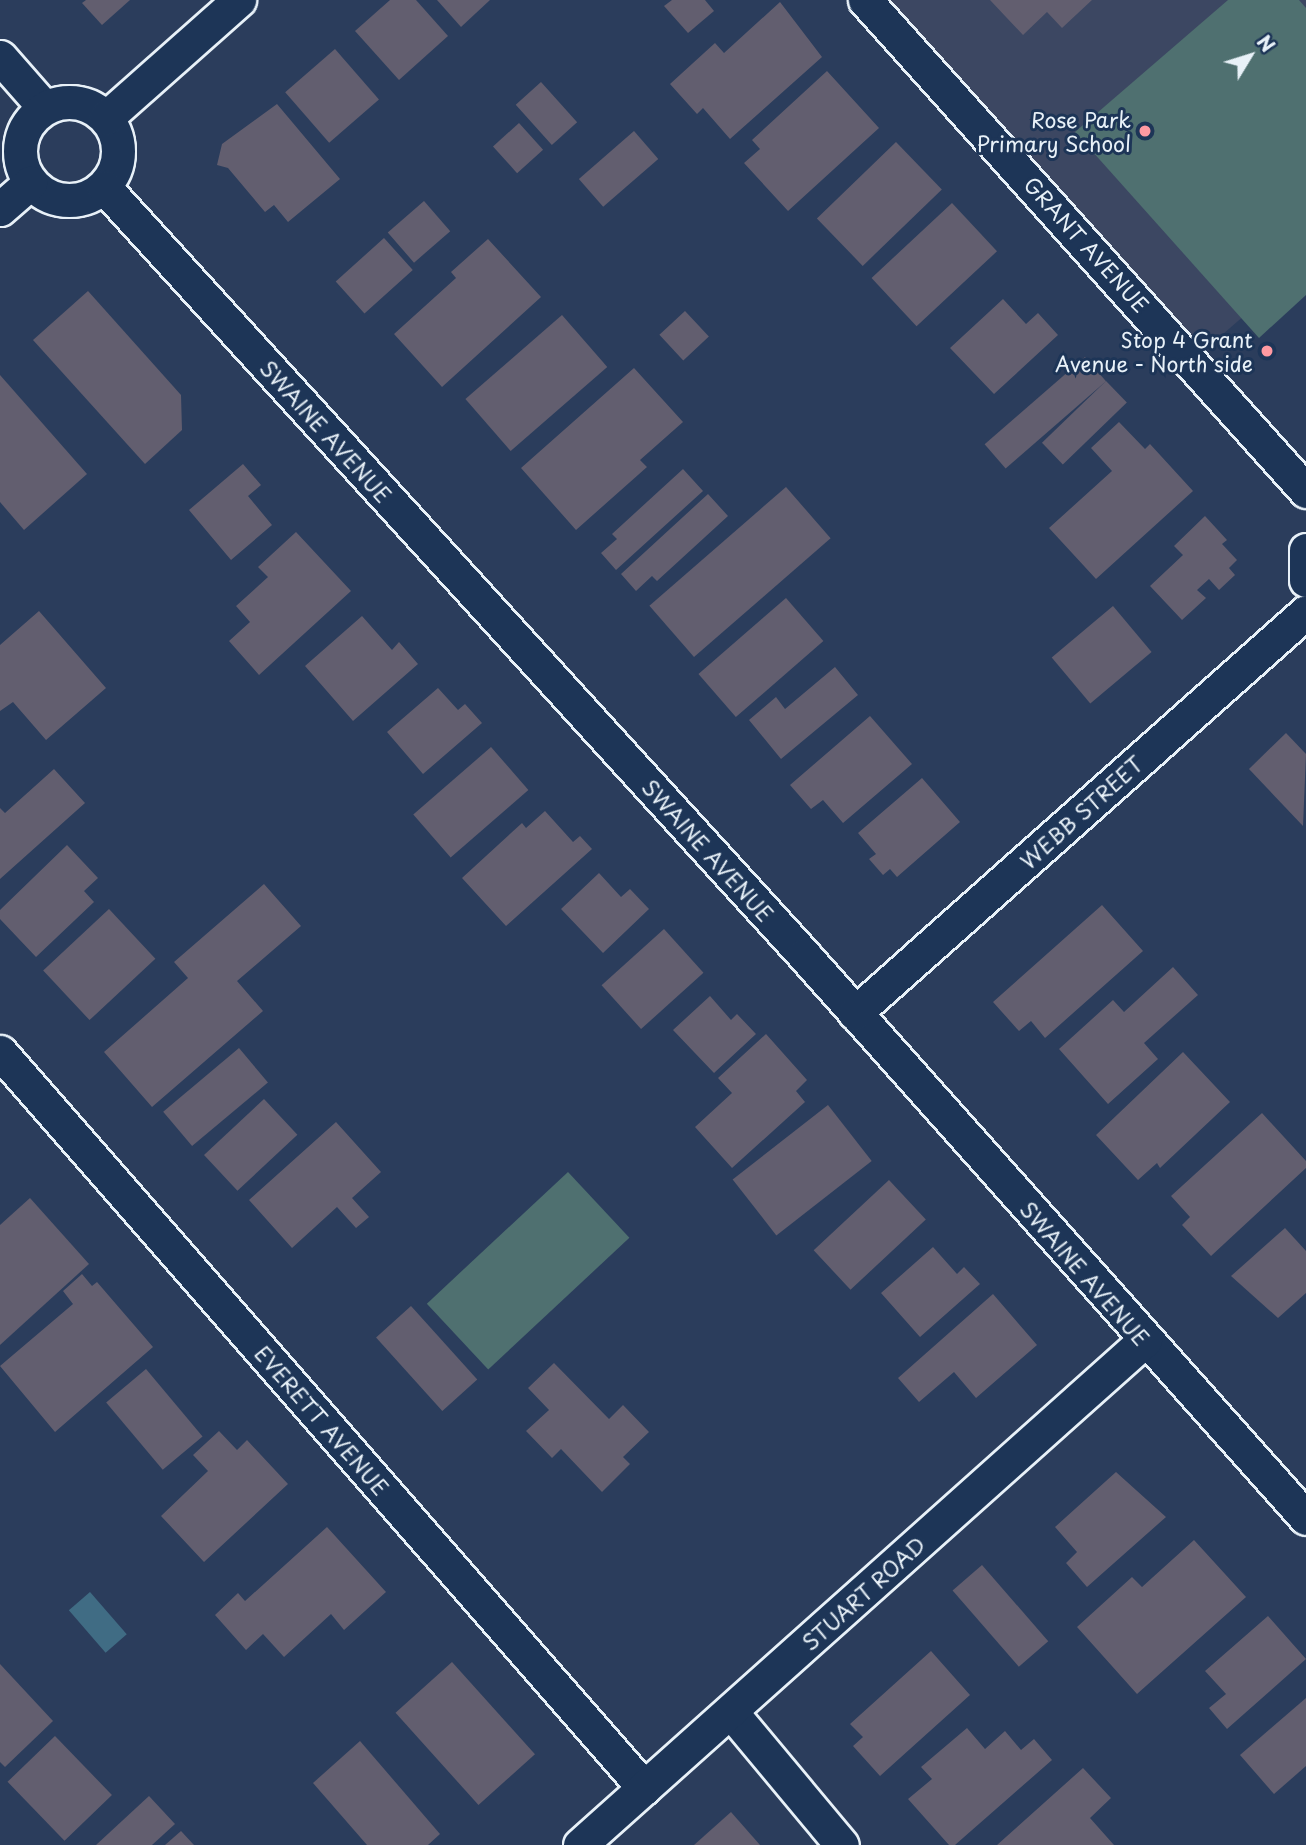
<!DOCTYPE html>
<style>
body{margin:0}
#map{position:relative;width:1306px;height:1845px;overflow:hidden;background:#2b3d5c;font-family:"Playpen Sans",sans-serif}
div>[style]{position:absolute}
.built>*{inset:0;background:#3c4762}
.green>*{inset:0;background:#4f7070;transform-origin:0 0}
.water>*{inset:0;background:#406c84;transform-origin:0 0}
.building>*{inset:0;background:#625e6f;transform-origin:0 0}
.roads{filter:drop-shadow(2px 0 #e8f1f8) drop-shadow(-2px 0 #e8f1f8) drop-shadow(0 2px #e8f1f8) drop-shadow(0 -2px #e8f1f8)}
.minor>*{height:33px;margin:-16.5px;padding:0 16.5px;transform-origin:16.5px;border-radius:16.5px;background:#1d3557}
.minor>.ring{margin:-16.5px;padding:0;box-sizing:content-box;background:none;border:33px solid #1d3557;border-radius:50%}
.dots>*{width:19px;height:19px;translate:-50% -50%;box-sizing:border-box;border:4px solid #1d3557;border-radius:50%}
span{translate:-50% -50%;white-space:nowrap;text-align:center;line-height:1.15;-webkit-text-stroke:6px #1d3557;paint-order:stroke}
.poi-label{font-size:21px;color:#e8f1f8}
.right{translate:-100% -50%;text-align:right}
.street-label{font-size:21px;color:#e8f1f8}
.north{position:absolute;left:1215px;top:21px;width:70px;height:70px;-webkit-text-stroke:5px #1d3557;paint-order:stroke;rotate:52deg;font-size:19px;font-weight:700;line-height:28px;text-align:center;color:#e8f1f8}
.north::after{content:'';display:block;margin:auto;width:24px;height:32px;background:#e8f1f8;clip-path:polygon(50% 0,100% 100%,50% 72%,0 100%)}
</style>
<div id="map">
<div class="built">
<i style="clip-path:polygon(866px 0,1306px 0,1306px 262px,1192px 361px)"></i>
</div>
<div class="green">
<i style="clip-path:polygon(1228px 0,1299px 0,1306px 8px,1306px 295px,1259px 338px,1075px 132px)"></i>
<i style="left:568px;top:1172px;width:90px;height:193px;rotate:47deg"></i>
</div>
<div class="water">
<i style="left:90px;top:1592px;width:56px;height:28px;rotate:49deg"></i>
</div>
<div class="building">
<i style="clip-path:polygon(86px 0,130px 0,102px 25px,82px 3px)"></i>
<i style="clip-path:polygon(390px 0,416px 0,448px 36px,399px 80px,355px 31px)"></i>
<i style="clip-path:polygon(437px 0,490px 0,461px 27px)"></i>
<i style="clip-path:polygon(672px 0,705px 0,714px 11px,688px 33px,664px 6px)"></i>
<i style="clip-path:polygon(990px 0,1092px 0,1062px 28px,1047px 12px,1023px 35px)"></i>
<i style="clip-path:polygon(780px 2px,822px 57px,730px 139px,703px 108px,697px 114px,670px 84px,715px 43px,724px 53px)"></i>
<i style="left:335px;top:49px;width:67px;height:66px;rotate:49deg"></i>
<i style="clip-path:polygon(827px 71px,879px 128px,788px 211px,744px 163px,760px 149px,752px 140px)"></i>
<i style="left:541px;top:82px;width:54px;height:34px;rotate:48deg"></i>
<i style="clip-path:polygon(277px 104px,340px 179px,288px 222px,274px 205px,265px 212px,228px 168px,217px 165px,222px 144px)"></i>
<i style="left:519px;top:123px;width:36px;height:35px;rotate:48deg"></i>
<i style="left:634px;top:131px;width:37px;height:73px;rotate:49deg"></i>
<i style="left:896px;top:142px;width:66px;height:110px;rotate:46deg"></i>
<i style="left:424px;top:201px;width:40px;height:48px;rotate:49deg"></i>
<i style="left:952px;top:203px;width:66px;height:110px;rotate:47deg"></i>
<i style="left:384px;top:238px;width:43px;height:65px;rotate:48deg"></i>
<i style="clip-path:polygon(488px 239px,541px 297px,442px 387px,394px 334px,456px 278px,451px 272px)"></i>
<i style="clip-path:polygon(88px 291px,181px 395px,182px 430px,145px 464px,33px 340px)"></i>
<i style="clip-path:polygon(1003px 299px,1026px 324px,1038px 313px,1058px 335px,994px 394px,950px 348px)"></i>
<i style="left:685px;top:311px;width:35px;height:35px;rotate:47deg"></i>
<i style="left:562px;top:315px;width:69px;height:128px;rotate:49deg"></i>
<i style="left:1085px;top:357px;width:32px;height:133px;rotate:49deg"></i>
<i style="clip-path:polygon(634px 368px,683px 422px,640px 460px,647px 467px,576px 530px,521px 468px)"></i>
<i style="clip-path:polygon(0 375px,87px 474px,24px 530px,0 502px)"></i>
<i style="left:1106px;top:381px;width:30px;height:89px;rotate:46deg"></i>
<i style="clip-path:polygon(1119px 422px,1145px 449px,1150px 444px,1193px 491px,1096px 579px,1049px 528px,1112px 471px,1091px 448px)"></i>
<i style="clip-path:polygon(243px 464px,261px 485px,248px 496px,272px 525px,231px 560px,189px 510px)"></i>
<i style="clip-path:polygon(683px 469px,703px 491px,616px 570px,601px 553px,617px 539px,612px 534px)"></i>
<i style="left:786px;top:487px;width:68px;height:181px;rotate:49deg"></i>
<i style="clip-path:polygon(708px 494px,728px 516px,657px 581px,652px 576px,636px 591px,621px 574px)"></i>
<i style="clip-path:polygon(1205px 516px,1227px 540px,1222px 544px,1237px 560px,1229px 568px,1235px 575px,1219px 590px,1209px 579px,1197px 590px,1206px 598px,1182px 620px,1150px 586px,1183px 555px,1174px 546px)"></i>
<i style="clip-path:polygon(296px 532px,351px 591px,259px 675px,229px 641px,250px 622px,236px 606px,268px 577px,258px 567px)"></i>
<i style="left:786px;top:598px;width:57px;height:116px;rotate:49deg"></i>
<i style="left:1113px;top:606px;width:60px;height:80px;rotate:50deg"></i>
<i style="clip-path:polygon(39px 611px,106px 688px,46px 740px,13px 702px,0 711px,0 645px)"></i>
<i style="clip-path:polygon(362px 616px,392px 650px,399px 642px,418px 664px,353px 721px,305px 666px)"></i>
<i style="clip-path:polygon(835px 667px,858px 695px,781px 759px,749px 720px,776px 697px,785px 709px)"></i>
<i style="clip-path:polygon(438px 688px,458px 710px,465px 704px,482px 723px,423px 774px,387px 732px)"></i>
<i style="clip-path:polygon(870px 716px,912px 764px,843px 823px,823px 800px,811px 809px,790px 785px)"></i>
<i style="clip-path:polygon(1286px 733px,1306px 754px,1303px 826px,1249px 769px)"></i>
<i style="left:491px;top:747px;width:57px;height:103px;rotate:49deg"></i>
<i style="clip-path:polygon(54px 769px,85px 803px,0 879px,0 808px,5px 813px)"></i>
<i style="clip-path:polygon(922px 778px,960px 822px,897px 877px,890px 869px,883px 875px,869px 859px,876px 854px,858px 833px)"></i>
<i style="clip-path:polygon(545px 811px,573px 842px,580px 836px,592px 849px,506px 926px,462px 878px,522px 823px,526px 828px)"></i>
<i style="clip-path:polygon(67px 845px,98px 878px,84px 891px,94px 902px,36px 957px,0 919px,0 910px)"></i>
<i style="clip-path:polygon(599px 873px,621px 897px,630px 889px,649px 909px,603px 953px,561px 909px)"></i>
<i style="clip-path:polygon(264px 884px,301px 926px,237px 981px,263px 1011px,152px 1107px,104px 1052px,188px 978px,174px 962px)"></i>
<i style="clip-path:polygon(1102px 905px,1143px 951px,1045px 1038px,1031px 1021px,1019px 1031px,993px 1002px)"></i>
<i style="left:109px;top:909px;width:68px;height:90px;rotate:47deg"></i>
<i style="left:664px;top:929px;width:59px;height:84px;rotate:48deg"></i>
<i style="clip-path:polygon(1173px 967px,1198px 995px,1144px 1043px,1158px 1059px,1108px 1104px,1059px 1049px,1113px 1000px,1124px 1012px)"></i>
<i style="clip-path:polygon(710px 996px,731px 1020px,737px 1014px,756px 1034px,714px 1073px,673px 1030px)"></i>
<i style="clip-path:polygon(766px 1034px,807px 1080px,796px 1091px,805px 1102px,732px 1168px,695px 1127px,732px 1093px,718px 1078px)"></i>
<i style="left:239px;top:1048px;width:45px;height:99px;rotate:50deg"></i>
<i style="clip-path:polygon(1183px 1052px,1230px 1102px,1160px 1168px,1157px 1163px,1138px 1180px,1096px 1135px)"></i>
<i style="left:264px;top:1099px;width:49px;height:82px;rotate:47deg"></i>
<i style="left:828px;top:1105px;width:71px;height:121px;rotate:52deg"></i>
<i style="clip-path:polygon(1262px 1113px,1306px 1161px,1306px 1168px,1211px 1256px,1182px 1225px,1190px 1217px,1171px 1196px)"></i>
<i style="clip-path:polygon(336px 1122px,381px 1172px,352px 1198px,369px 1217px,356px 1228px,337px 1207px,292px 1248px,249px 1200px)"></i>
<i style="left:889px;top:1180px;width:54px;height:103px;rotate:47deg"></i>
<i style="clip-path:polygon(30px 1198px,89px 1264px,0 1345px,0 1225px)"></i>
<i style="clip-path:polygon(1285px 1228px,1306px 1251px,1306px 1293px,1278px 1318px,1231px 1276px)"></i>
<i style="clip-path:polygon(933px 1247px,957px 1274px,964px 1267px,980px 1284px,920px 1337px,881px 1293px)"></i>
<i style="clip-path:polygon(82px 1274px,92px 1286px,97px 1282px,153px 1347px,55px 1432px,0 1366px,73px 1304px,63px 1291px)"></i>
<i style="clip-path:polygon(993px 1294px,1037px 1345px,976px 1398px,954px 1372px,919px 1402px,898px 1378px)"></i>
<i style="left:411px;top:1306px;width:99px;height:47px;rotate:48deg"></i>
<i style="clip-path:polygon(554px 1363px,609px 1419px,623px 1405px,649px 1432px,623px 1457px,630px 1464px,602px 1492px,561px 1449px,552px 1458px,526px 1431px,549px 1410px,528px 1388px)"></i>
<i style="left:146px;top:1369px;width:88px;height:52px;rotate:50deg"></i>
<i style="clip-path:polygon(219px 1431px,237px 1450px,247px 1440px,288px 1484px,204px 1562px,161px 1516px,208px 1471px,193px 1455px)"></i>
<i style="clip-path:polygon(1116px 1472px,1166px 1517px,1087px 1587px,1066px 1563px,1077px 1552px,1055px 1527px)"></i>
<i style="clip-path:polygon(327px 1527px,386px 1592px,344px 1630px,331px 1614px,284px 1657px,263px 1634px,246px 1650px,215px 1615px,238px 1593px,245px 1601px)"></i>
<i style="clip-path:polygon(1194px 1540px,1246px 1597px,1137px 1694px,1077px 1627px,1132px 1577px,1142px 1587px)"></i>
<i style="left:982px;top:1565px;width:101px;height:39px;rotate:49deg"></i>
<i style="clip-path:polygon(1268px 1616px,1306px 1659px,1227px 1729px,1209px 1708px,1226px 1694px,1205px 1671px)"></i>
<i style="clip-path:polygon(931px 1651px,970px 1695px,880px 1776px,853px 1746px,863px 1737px,850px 1724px)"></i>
<i style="left:452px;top:1662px;width:124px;height:76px;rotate:48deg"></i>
<i style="clip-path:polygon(0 1664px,53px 1721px,5px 1767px,0 1762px)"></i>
<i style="clip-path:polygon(1306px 1698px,1306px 1766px,1274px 1794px,1240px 1755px)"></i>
<i style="clip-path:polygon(967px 1728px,985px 1749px,1005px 1731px,1021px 1750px,1034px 1739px,1052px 1760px,955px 1845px,949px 1845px,908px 1799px,932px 1779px,921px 1767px)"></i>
<i style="left:55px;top:1736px;width:82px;height:66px;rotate:46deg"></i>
<i style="clip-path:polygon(360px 1741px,440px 1834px,428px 1845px,367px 1845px,313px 1783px)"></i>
<i style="clip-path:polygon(1083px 1768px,1111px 1798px,1090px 1818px,1114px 1845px,997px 1845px)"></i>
<i style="clip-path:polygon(149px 1796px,175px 1824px,152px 1845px,96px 1845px)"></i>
<i style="clip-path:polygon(731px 1812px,760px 1845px,694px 1845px)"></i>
<i style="clip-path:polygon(181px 1831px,194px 1845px,165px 1845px)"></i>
</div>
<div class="roads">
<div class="minor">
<i style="left:865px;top:0;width:660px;rotate:48.07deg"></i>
<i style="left:0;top:57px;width:67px;rotate:48.7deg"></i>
<i class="ring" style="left:20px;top:102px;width:65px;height:65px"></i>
<i style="left:106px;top:118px;width:178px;rotate:-41.6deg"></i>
<i style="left:104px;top:187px;width:1039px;rotate:47.65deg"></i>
<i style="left:804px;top:955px;width:754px;rotate:48.28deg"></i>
<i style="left:0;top:209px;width:40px;rotate:-41deg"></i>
<i style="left:1306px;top:550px;width:30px;rotate:90deg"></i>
<i style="left:855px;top:1013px;width:603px;rotate:-41.64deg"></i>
<i style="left:0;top:1052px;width:978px;rotate:48.81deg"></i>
<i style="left:731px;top:1712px;width:173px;rotate:50.2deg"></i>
<i style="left:580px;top:1845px;width:758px;rotate:-41.79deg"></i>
</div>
</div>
<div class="dots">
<i style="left:1145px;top:131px;background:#ff9aa2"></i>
<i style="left:1267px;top:351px;background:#ff9aa2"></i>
</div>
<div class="poi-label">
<span class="right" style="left:1131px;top:131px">Rose Park<br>Primary School</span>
<span class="right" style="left:1253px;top:351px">Stop 4 Grant<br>Avenue - North side</span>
</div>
<div class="street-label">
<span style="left:1087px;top:244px;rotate:48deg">GRANT AVENUE</span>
<span style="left:326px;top:431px;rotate:48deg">SWAINE AVENUE</span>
<span style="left:1081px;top:812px;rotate:-42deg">WEBB STREET</span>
<span style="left:708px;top:850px;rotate:48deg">SWAINE AVENUE</span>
<span style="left:1085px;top:1273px;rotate:49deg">SWAINE AVENUE</span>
<span style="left:322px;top:1420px;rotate:49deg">EVERETT AVENUE</span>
<span style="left:863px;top:1593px;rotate:-42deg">STUART ROAD</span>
</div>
<div class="north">N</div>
</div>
